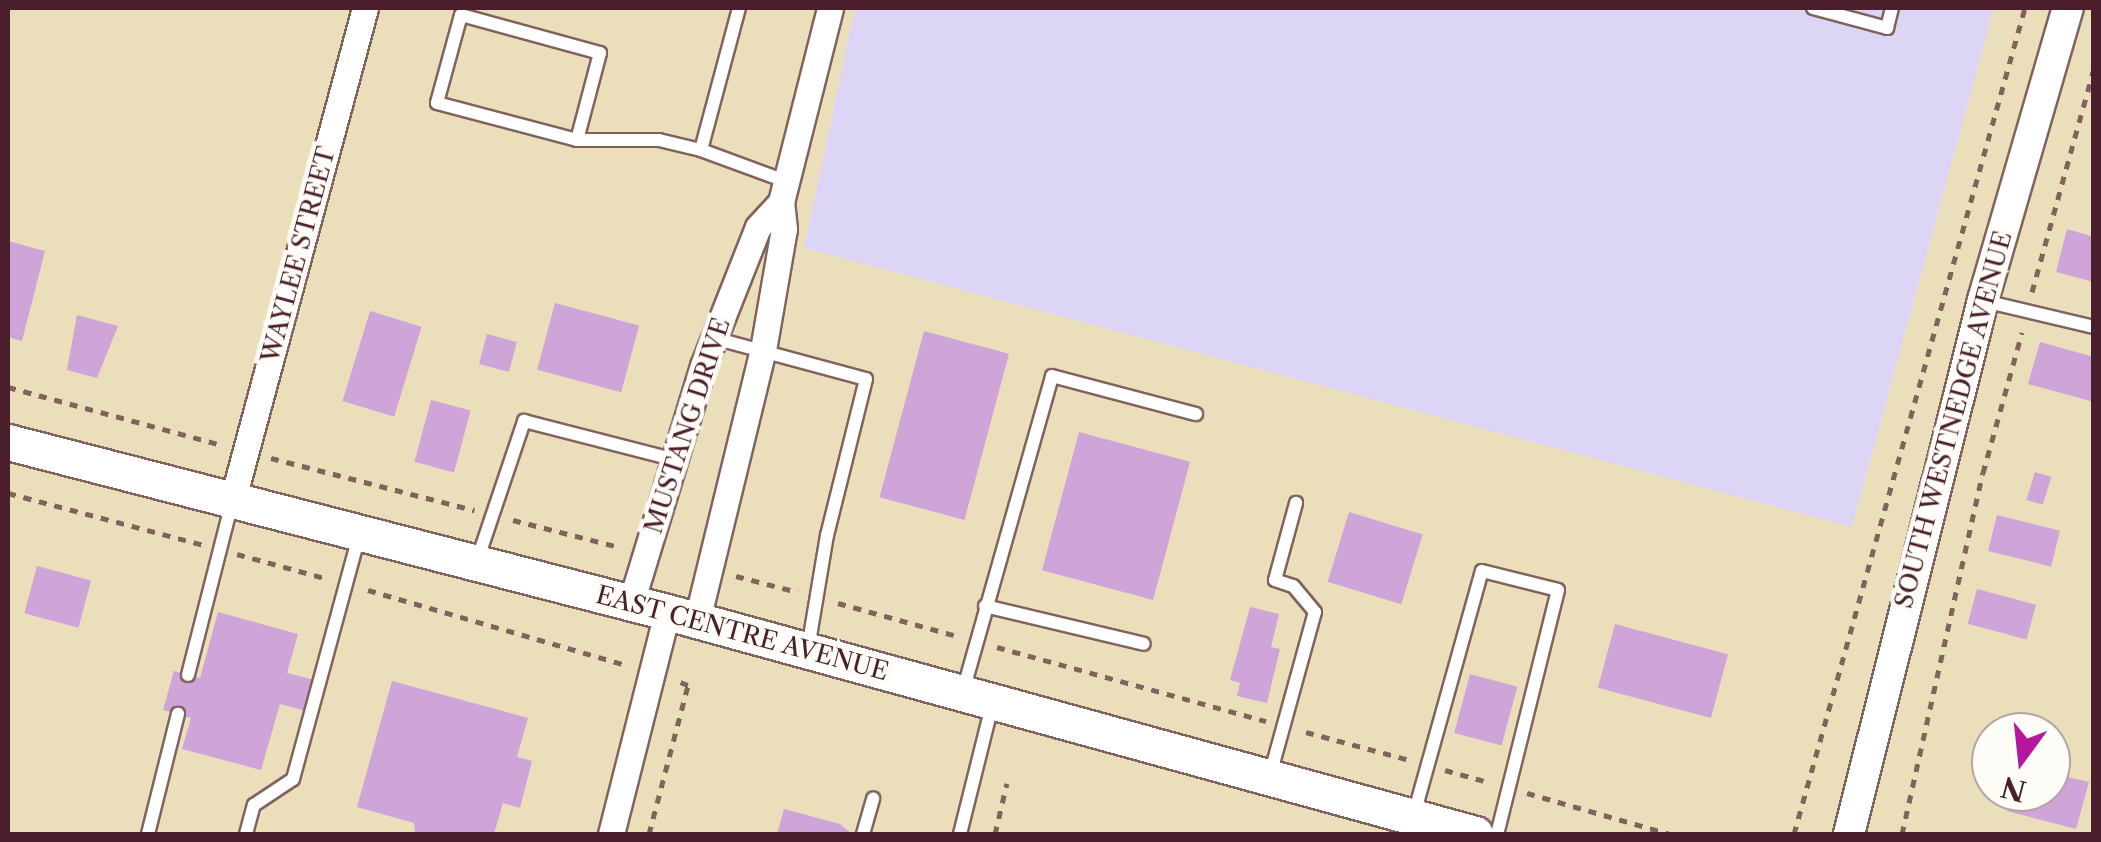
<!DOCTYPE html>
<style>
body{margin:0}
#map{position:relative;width:2101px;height:842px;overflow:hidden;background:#ebdfbb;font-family:"Libre Caslon Text",serif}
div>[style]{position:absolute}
.built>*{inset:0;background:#ddd5f6}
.building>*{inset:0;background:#cea4d9;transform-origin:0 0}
.path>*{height:5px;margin-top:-2.5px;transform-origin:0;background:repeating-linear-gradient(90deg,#82625d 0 8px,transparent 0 16px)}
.roads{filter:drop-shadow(2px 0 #82625d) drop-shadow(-2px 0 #82625d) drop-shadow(0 2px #82625d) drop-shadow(0 -2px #82625d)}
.service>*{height:12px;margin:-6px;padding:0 6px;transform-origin:6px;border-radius:6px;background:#fff}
.minor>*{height:25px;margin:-12.5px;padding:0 12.5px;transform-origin:12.5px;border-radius:12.5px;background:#fff}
.tertiary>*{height:30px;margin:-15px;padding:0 15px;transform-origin:15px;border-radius:15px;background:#fff}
.secondary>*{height:35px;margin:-17.5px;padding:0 17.5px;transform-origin:17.5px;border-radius:17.5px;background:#fff}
span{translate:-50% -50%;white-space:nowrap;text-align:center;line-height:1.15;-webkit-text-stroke:9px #fdfcf7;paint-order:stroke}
.street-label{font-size:25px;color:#4a1f2b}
.frame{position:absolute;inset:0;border:10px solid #4a1f2b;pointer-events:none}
.north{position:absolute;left:1971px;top:712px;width:100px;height:100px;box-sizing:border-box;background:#fdfcf7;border:2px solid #b5a4a5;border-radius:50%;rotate:195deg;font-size:28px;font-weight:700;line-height:40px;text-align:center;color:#4a1f2b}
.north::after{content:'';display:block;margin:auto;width:35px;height:45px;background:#b5179e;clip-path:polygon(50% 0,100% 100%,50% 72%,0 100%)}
</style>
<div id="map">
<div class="built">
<i style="clip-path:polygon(855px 8px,1994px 8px,1852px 527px,804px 248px)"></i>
</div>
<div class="building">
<i style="clip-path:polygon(2067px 229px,2094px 237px,2094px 282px,2056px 272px)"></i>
<i style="clip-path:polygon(8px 241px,45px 251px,22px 341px,8px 337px)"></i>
<i style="left:555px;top:303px;width:87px;height:69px;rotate:15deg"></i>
<i style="left:370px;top:311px;width:54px;height:94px;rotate:17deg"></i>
<i style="clip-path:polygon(77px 315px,118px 326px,97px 378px,67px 370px)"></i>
<i style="left:924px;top:331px;width:88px;height:172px;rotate:15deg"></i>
<i style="left:487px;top:334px;width:31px;height:31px;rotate:15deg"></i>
<i style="clip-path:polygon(2040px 342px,2094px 357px,2094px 402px,2028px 384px)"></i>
<i style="left:431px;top:400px;width:41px;height:64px;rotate:15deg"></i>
<i style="left:1079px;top:432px;width:115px;height:143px;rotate:15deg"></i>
<i style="left:2035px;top:472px;width:17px;height:29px;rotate:17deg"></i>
<i style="left:1349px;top:512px;width:77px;height:73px;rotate:17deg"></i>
<i style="left:1997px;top:515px;width:65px;height:37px;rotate:14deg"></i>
<i style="left:37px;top:566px;width:56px;height:49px;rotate:15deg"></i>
<i style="left:1977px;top:589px;width:61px;height:36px;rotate:15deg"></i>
<i style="clip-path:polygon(1250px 607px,1279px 614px,1271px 647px,1280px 649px,1267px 703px,1237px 696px,1240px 683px,1230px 680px)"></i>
<i style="clip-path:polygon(218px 612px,298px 634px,287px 673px,314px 680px,306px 711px,280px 704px,261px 770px,182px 749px,191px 718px,163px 710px,174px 671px,200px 678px)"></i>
<i style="left:1615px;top:624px;width:117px;height:66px;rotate:15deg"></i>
<i style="left:1470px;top:674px;width:49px;height:61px;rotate:15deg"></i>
<i style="clip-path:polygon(392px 681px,528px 718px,517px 757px,532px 761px,520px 808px,503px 803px,494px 834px,415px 834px,414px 823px,357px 807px)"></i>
<i style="clip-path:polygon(2051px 773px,2089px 782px,2076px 829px,2007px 811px,2012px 792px,2051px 792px)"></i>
<i style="clip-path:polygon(784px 809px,840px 824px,852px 834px,777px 834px)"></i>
</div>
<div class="path">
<i style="left:2032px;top:292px;width:231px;rotate:-74.5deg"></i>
<i style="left:8px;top:387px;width:222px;rotate:15.2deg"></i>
<i style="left:271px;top:458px;width:210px;rotate:14.4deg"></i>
<i style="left:8px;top:493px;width:202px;rotate:14.9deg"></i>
<i style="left:513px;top:520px;width:109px;rotate:14.3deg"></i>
<i style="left:237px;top:554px;width:94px;rotate:15.4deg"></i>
<i style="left:736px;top:576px;width:64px;rotate:14.5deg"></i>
<i style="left:368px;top:590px;width:269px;rotate:16.2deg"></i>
<i style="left:838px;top:603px;width:123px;rotate:15.5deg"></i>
<i style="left:997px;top:647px;width:279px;rotate:15.4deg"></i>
<i style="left:1306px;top:732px;width:104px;rotate:15.1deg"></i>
<i style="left:1445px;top:770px;width:45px;rotate:15.6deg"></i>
<i style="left:1527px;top:793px;width:149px;rotate:16deg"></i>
<i style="left:649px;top:834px;width:154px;rotate:-75.3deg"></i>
<i style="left:688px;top:685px;width:14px;rotate:-159deg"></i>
<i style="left:995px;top:834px;width:52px;rotate:-76.8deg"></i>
<i style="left:1794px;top:834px;width:858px;rotate:-74.38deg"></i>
<i style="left:1902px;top:834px;width:370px;rotate:-77.4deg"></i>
<i style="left:1983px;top:473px;width:146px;rotate:-74.5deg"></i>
</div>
<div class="roads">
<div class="service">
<i style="left:739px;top:8px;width:147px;rotate:105deg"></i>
<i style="left:701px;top:150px;width:93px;rotate:20.2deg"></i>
<i style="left:1813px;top:8px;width:77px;rotate:15.1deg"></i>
<i style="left:1887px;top:28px;width:21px;rotate:-76deg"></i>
<i style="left:577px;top:140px;width:90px;rotate:-75.2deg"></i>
<i style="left:600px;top:53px;width:144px;rotate:-164.7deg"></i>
<i style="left:461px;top:15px;width:91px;rotate:105.3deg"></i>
<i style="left:437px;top:103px;width:145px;rotate:14.8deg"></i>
<i style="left:577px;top:140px;width:82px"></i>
<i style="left:659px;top:140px;width:43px;rotate:13.4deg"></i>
<i style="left:1984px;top:301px;width:113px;rotate:13.3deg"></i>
<i style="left:714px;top:338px;width:157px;rotate:15.1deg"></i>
<i style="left:866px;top:379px;width:161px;rotate:104deg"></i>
<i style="left:827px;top:535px;width:116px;rotate:99.5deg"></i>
<i style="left:477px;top:561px;width:148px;rotate:-71.4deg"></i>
<i style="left:524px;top:421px;width:157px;rotate:14.4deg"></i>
<i style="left:985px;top:606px;width:163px;rotate:13.4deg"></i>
<i style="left:188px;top:675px;width:178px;rotate:-75.7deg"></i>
<i style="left:963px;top:691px;width:327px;rotate:-74.2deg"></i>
<i style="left:1052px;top:376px;width:149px;rotate:14.8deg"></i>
<i style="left:1270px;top:775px;width:169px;rotate:-74.6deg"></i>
<i style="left:1315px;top:612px;width:34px;rotate:-130deg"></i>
<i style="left:1293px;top:586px;width:19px;rotate:-162deg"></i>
<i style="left:1275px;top:580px;width:80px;rotate:-74.7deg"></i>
<i style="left:1414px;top:814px;width:252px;rotate:-74.4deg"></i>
<i style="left:1482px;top:571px;width:78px;rotate:14deg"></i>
<i style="left:1558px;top:590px;width:252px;rotate:104deg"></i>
<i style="left:148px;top:834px;width:124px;rotate:-76deg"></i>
<i style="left:246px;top:834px;width:30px;rotate:-75deg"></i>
<i style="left:254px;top:805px;width:47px;rotate:-33.7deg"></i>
<i style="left:293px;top:779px;width:252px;rotate:-74.8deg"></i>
<i style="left:863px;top:834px;width:37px;rotate:-74deg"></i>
<i style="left:960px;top:834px;width:132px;rotate:-76deg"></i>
</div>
<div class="minor">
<i style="left:232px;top:502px;width:512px;rotate:-74.93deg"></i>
<i style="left:631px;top:603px;width:248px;rotate:-73.1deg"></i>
<i style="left:703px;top:366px;width:149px;rotate:-68.4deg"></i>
<i style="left:758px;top:227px;width:34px;rotate:-47deg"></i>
<i style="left:697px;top:620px;width:278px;rotate:-76.3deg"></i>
<i style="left:763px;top:350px;width:123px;rotate:-80.2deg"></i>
<i style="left:784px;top:229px;width:27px;rotate:-96deg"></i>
<i style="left:781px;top:202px;width:200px;rotate:-75.8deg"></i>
<i style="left:611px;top:834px;width:229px;rotate:-75.8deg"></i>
</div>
<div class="tertiary">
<i style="left:1849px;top:834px;width:551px;rotate:-75.91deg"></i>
<i style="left:1983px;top:300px;width:304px;rotate:-73.8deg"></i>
</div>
<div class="secondary">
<i style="left:8px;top:442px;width:681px;rotate:14.47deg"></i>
<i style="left:667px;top:612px;width:838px;rotate:15.36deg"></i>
</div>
</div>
<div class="street-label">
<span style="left:299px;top:255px;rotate:-75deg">WAYLEE STREET</span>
<span style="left:1954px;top:420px;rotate:-75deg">SOUTH WESTNEDGE AVENUE</span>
<span style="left:688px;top:426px;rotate:-72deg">MUSTANG DRIVE</span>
<span style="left:742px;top:634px;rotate:15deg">EAST CENTRE AVENUE</span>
</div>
<div class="frame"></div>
<div class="north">N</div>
</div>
